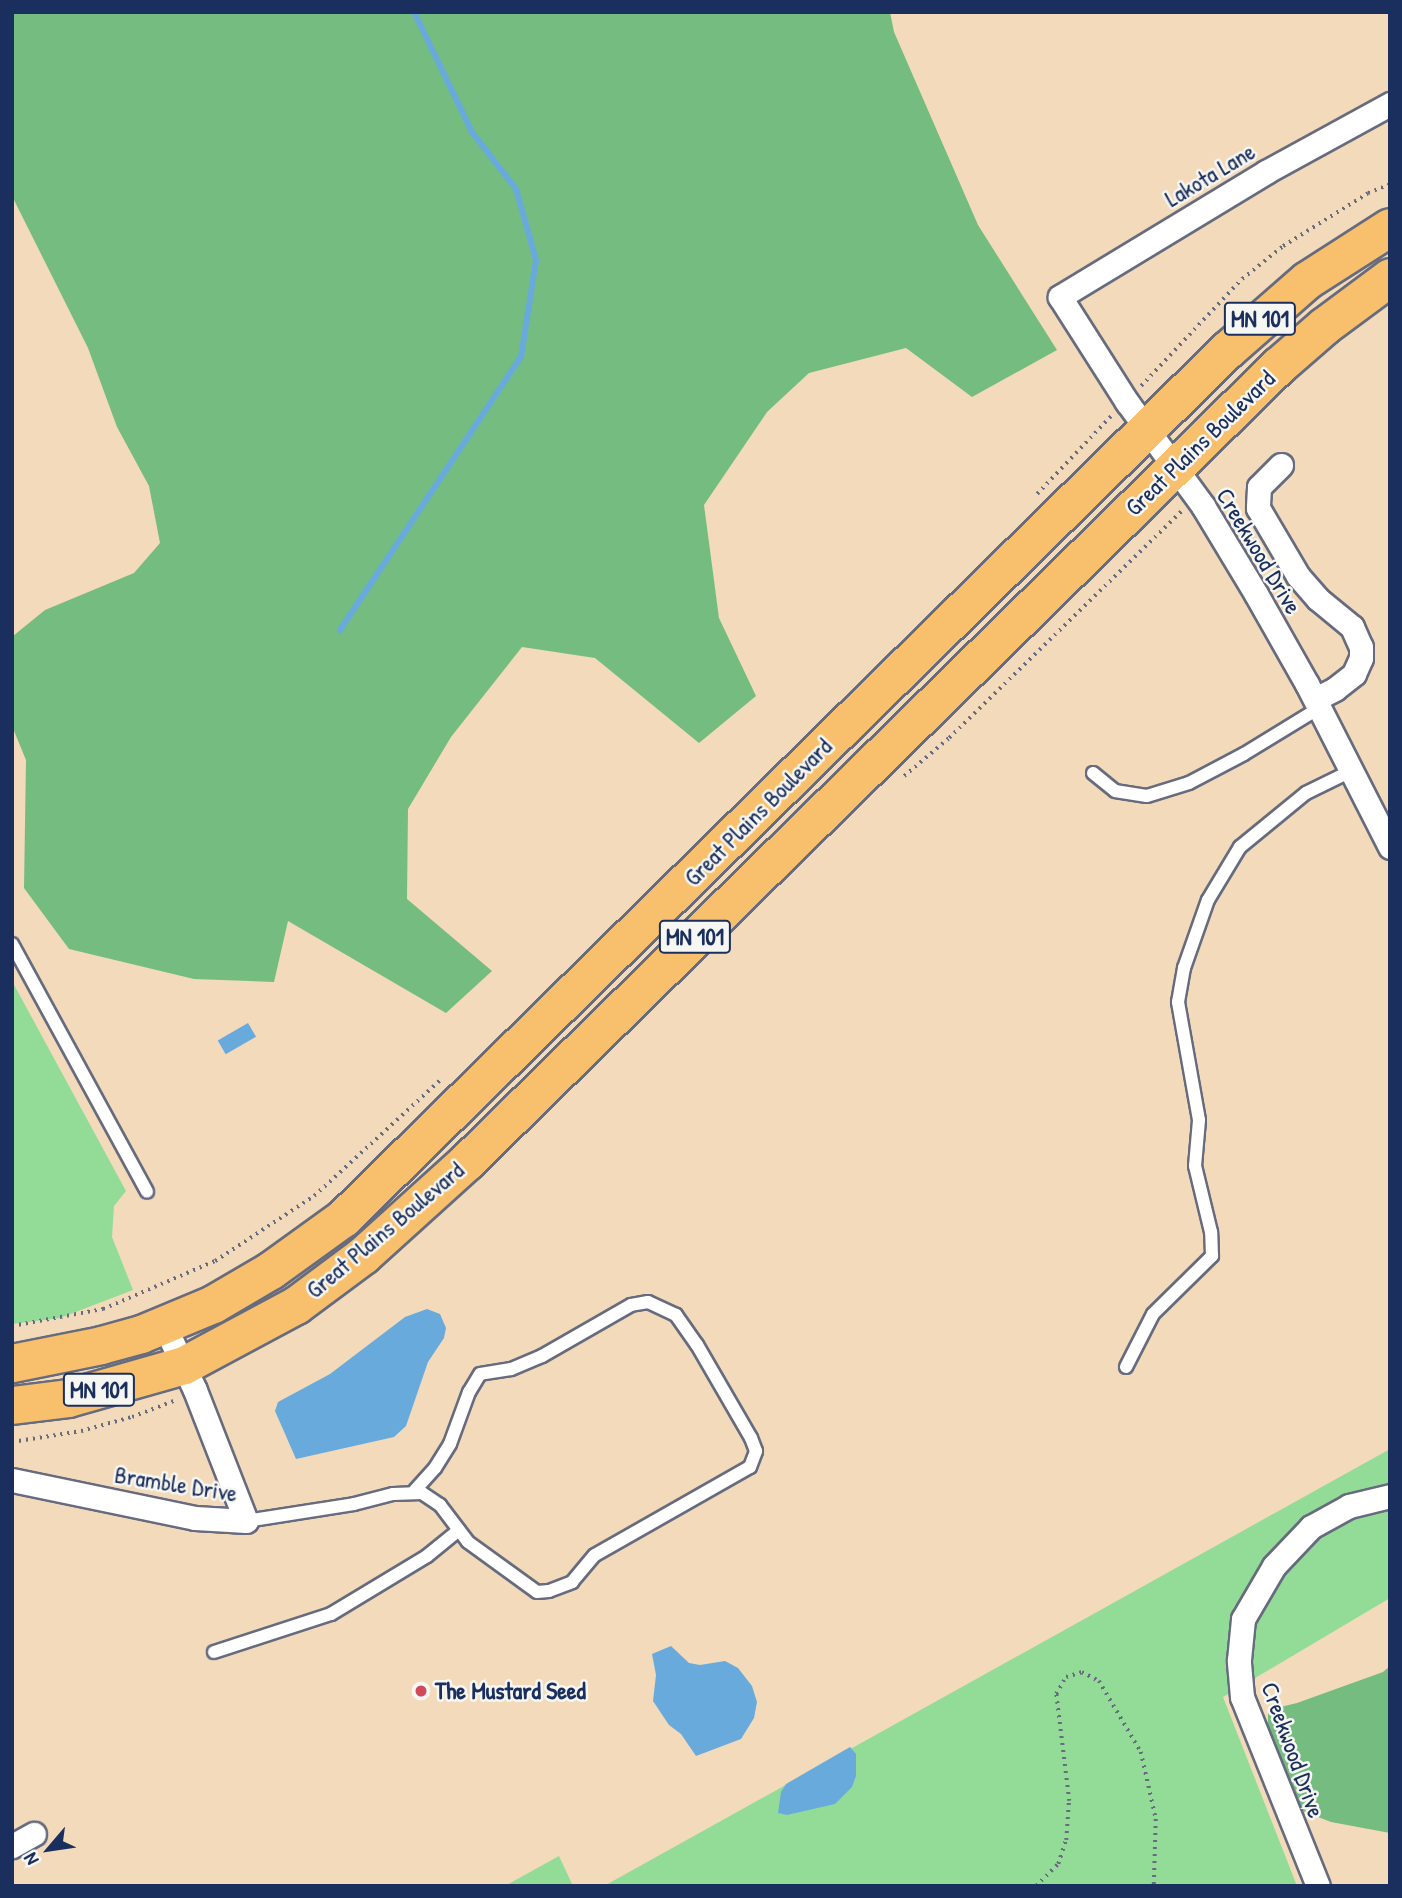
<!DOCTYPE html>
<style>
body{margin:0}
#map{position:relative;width:1402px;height:1898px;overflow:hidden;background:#f2daba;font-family:"Patrick Hand",sans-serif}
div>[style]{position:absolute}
.green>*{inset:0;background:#92dc98}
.forest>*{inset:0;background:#75bc80}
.water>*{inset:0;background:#69aadd;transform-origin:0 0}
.stream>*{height:6px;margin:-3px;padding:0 3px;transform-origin:3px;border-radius:3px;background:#69aadd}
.path>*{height:3.5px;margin-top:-1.75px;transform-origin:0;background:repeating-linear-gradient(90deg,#666b7e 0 2px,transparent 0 7px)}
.roads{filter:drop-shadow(2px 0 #666b7e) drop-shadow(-2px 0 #666b7e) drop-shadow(0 2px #666b7e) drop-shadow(0 -2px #666b7e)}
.lane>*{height:12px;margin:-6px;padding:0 6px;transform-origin:6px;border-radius:6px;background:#fff}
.street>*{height:23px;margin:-11.5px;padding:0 11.5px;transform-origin:11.5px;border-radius:11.5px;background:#fff}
.primary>*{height:37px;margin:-18.5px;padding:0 18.5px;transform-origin:18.5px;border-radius:18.5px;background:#f8bf6c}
.dots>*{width:19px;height:19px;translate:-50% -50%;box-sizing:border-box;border:4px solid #f6f6f2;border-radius:50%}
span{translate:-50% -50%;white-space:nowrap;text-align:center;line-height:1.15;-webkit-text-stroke:5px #f6f6f2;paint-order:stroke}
.shield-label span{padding:2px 5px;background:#f6f6f2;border:2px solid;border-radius:5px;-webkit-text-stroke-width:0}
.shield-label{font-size:23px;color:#1b2f5e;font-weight:700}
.street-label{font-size:24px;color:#1b2f5e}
.poi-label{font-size:24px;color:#1b2f5e;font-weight:700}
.left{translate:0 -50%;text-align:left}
.frame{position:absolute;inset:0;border:14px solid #1b2f5e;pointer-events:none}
.north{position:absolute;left:14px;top:1814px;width:70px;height:70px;-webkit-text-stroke:5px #f6f6f2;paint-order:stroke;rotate:241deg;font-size:19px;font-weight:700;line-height:28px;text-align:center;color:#1b2f5e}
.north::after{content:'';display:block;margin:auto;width:24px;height:32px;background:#1b2f5e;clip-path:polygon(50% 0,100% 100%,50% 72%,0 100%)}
</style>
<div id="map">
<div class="green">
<i style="clip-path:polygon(12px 981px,126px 1191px,114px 1206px,112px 1237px,133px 1290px,60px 1318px,12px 1324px)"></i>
<i style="clip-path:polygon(1390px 1449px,1390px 1598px,1223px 1697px,1297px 1886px,604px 1886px)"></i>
<i style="clip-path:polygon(559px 1856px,573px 1886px,505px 1886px)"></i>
</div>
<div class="forest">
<i style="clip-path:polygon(12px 12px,890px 12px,894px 32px,978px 225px,1057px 350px,972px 397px,906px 348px,809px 373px,767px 412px,704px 505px,719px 618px,756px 696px,699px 743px,595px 658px,522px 647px,451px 737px,408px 809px,407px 899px,492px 971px,446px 1013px,288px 921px,274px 982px,194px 979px,69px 949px,24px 888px,26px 760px,12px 726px,13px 636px,45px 610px,134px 573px,160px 543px,149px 486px,117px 427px,88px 348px,12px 196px)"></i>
<i style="clip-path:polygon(1390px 1666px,1390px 1833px,1331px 1822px,1287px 1805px,1268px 1751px,1268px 1710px,1297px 1703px,1383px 1672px)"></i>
</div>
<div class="water">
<i style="left:248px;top:1023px;width:16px;height:35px;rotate:60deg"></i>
<i style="clip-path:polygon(427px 1309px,440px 1314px,446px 1328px,444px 1338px,428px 1362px,406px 1426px,394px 1437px,296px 1459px,275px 1411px,278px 1402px,330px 1374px,405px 1317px)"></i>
<i style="clip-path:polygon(671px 1646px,689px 1663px,700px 1665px,725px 1661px,738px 1668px,752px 1686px,757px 1702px,754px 1718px,741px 1739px,696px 1756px,681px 1734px,669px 1725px,653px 1701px,656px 1675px,652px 1654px)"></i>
<i style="clip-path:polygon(850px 1747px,856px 1754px,856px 1776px,852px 1787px,835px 1804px,787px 1815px,778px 1813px,781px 1792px,786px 1784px)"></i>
</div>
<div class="stream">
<i style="left:340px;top:630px;width:328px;rotate:-56.5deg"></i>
<i style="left:521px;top:357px;width:98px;rotate:-81.2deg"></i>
<i style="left:536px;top:260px;width:74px;rotate:-105.7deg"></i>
<i style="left:516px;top:189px;width:72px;rotate:-127.7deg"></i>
<i style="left:472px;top:132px;width:133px;rotate:-115.8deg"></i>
</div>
<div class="path">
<i style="left:1141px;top:386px;width:147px;rotate:-46.7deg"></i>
<i style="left:1242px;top:279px;width:53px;rotate:-38.8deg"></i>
<i style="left:1283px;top:246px;width:100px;rotate:-31.9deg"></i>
<i style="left:1368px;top:193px;width:24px;rotate:-22deg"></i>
<i style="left:1037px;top:494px;width:108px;rotate:-46.5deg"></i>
<i style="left:904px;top:776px;width:59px;rotate:-40.2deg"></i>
<i style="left:949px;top:738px;width:325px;rotate:-44.3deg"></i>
<i style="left:12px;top:1326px;width:93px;rotate:-10.6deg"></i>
<i style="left:103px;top:1309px;width:122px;rotate:-23.2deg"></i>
<i style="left:215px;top:1261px;width:118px;rotate:-33.3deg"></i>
<i style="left:314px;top:1196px;width:171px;rotate:-42.6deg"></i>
<i style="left:12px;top:1442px;width:70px;rotate:-9.1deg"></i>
<i style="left:81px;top:1431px;width:53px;rotate:-15.4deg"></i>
<i style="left:132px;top:1417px;width:47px;rotate:-21.1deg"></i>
<i style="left:1036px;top:1886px;width:31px;rotate:-45deg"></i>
<i style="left:1058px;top:1864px;width:25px;rotate:-72deg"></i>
<i style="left:1066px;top:1840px;width:39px;rotate:-86deg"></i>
<i style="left:1069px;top:1801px;width:108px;rotate:-96.9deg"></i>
<i style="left:1056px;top:1694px;width:20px;rotate:-60deg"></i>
<i style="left:1066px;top:1677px;width:17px;rotate:-17deg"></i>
<i style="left:1082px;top:1672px;width:19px;rotate:28deg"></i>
<i style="left:1099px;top:1681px;width:82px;rotate:59.4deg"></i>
<i style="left:1141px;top:1752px;width:69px;rotate:77.4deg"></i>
<i style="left:1156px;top:1819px;width:67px;rotate:91.7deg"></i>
</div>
<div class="roads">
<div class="lane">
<i style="left:1093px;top:773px;width:28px;rotate:39deg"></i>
<i style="left:1115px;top:791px;width:32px;rotate:9deg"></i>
<i style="left:1147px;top:796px;width:44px;rotate:-17.2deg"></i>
<i style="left:1189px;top:783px;width:62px;rotate:-27.8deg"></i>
<i style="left:1244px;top:754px;width:88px;rotate:-31.5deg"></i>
<i style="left:12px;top:944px;width:282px;rotate:61.4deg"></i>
<i style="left:1126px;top:1367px;width:59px;rotate:-63deg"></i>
<i style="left:1153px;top:1314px;width:83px;rotate:-44.5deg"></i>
<i style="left:1212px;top:1256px;width:24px;rotate:-92deg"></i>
<i style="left:1211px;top:1232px;width:68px;rotate:-103.6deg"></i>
<i style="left:1195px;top:1166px;width:46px;rotate:-85deg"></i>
<i style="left:1199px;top:1120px;width:120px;rotate:-100.1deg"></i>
<i style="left:1178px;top:1002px;width:35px;rotate:-80deg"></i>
<i style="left:1184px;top:968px;width:72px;rotate:-70.6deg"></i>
<i style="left:1208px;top:900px;width:62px;rotate:-58.9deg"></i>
<i style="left:1240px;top:847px;width:85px;rotate:-39.3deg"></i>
<i style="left:1306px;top:793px;width:50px;rotate:-26.1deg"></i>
<i style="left:246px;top:1521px;width:109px;rotate:-8.9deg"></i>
<i style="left:354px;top:1504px;width:40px;rotate:-14.4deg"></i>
<i style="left:393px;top:1494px;width:29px;rotate:-2deg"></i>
<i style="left:422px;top:1493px;width:22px;rotate:34deg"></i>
<i style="left:440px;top:1505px;width:46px;rotate:52.9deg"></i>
<i style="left:468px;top:1542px;width:85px;rotate:35.9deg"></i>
<i style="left:537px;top:1592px;width:12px;rotate:-5deg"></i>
<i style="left:549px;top:1591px;width:25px;rotate:-21deg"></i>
<i style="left:572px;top:1582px;width:35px;rotate:-50deg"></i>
<i style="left:595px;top:1555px;width:178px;rotate:-29.6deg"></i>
<i style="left:750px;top:1467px;width:17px;rotate:-69deg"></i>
<i style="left:756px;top:1451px;width:14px;rotate:-111deg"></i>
<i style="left:751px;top:1438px;width:108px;rotate:-120.1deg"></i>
<i style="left:697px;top:1345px;width:37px;rotate:-125deg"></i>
<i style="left:676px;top:1315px;width:31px;rotate:-155deg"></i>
<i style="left:648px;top:1302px;width:17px;rotate:170deg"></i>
<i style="left:631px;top:1305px;width:103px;rotate:150.2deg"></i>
<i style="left:542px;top:1356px;width:34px;rotate:157deg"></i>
<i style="left:511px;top:1369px;width:31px;rotate:171deg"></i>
<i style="left:480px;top:1374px;width:21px;rotate:121deg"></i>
<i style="left:469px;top:1392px;width:55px;rotate:110.1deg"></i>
<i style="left:450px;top:1444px;width:28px;rotate:122deg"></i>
<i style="left:435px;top:1468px;width:31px;rotate:132deg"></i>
<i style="left:214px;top:1652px;width:123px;rotate:-18deg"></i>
<i style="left:331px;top:1614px;width:112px;rotate:-31.1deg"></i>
<i style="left:427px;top:1556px;width:41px;rotate:-39.1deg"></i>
</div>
<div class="street">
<i style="left:1390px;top:104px;width:141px;rotate:151.3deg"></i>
<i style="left:1266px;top:172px;width:241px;rotate:148.8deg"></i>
<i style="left:1060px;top:297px;width:125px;rotate:57.5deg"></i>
<i style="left:1127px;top:402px;width:129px;rotate:53.8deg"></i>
<i style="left:1203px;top:506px;width:103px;rotate:58.9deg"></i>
<i style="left:1256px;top:594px;width:103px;rotate:60.5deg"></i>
<i style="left:1307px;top:684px;width:183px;rotate:63deg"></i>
<i style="left:1281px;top:465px;width:31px;rotate:135deg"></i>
<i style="left:1259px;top:487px;width:21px;rotate:93deg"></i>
<i style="left:1258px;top:508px;width:79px;rotate:59.5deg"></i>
<i style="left:1298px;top:576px;width:30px;rotate:49deg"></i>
<i style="left:1318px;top:599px;width:44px;rotate:39.5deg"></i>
<i style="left:1352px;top:627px;width:22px;rotate:66deg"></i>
<i style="left:1361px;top:647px;width:11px;rotate:90deg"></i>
<i style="left:1361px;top:658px;width:17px;rotate:114deg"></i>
<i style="left:1354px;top:674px;width:24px;rotate:142deg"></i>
<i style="left:1335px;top:689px;width:22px;rotate:153deg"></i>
<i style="left:12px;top:1480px;width:187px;rotate:11.7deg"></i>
<i style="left:195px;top:1518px;width:51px;rotate:3.4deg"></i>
<i style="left:246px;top:1521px;width:141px;rotate:-111.3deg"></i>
<i style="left:195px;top:1390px;width:72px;rotate:-115.5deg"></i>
<i style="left:12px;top:1846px;width:25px;rotate:-29deg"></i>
<i style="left:1318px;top:1886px;width:204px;rotate:-111.9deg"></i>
<i style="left:1242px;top:1697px;width:37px;rotate:-95deg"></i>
<i style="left:1239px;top:1660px;width:41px;rotate:-84.4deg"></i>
<i style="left:1243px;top:1619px;width:61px;rotate:-59.7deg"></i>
<i style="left:1274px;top:1566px;width:54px;rotate:-46.5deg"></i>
<i style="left:1311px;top:1527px;width:43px;rotate:-28.9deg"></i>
<i style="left:1349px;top:1506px;width:42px;rotate:-13.7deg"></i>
</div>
<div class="primary">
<i style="left:12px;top:1363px;width:91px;rotate:-11.4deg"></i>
<i style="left:101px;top:1345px;width:41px;rotate:-15.4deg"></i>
<i style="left:141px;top:1334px;width:78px;rotate:-22.6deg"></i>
<i style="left:213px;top:1304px;width:67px;rotate:-30.4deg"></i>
<i style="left:271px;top:1270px;width:89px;rotate:-35.8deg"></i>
<i style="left:343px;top:1218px;width:1239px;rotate:-44.48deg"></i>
<i style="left:1227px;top:350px;width:106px;rotate:-41.2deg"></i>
<i style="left:1307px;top:280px;width:98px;rotate:-32.6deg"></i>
<i style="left:12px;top:1405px;width:56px;rotate:-7.1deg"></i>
<i style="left:68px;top:1398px;width:121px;rotate:-15.9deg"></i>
<i style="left:184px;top:1365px;width:127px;rotate:-28.2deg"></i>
<i style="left:296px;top:1305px;width:84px;rotate:-36.7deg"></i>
<i style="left:363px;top:1255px;width:140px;rotate:-42.1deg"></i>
<i style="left:467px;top:1161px;width:1136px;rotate:-44.43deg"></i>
<i style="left:1278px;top:366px;width:61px;rotate:-41deg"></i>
<i style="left:1324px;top:326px;width:82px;rotate:-36.6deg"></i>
</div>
</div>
<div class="dots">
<i style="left:421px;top:1691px;background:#d1495b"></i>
</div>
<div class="shield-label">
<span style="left:1260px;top:319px">MN 101</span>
<span style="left:695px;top:937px">MN 101</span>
<span style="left:99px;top:1390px">MN 101</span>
</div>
<div class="street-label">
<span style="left:1210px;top:175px;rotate:-31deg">Lakota Lane</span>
<span style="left:1200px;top:443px;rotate:-44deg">Great Plains Boulevard</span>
<span style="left:1259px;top:551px;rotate:59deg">Creekwood Drive</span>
<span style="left:758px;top:812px;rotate:-45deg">Great Plains Boulevard</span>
<span style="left:385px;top:1230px;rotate:-40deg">Great Plains Boulevard</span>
<span style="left:176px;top:1484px;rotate:9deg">Bramble Drive</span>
<span style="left:1293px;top:1750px;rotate:70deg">Creekwood Drive</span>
</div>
<div class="poi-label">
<span class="left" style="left:435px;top:1691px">The Mustard Seed</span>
</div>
<div class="frame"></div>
<div class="north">N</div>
</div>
